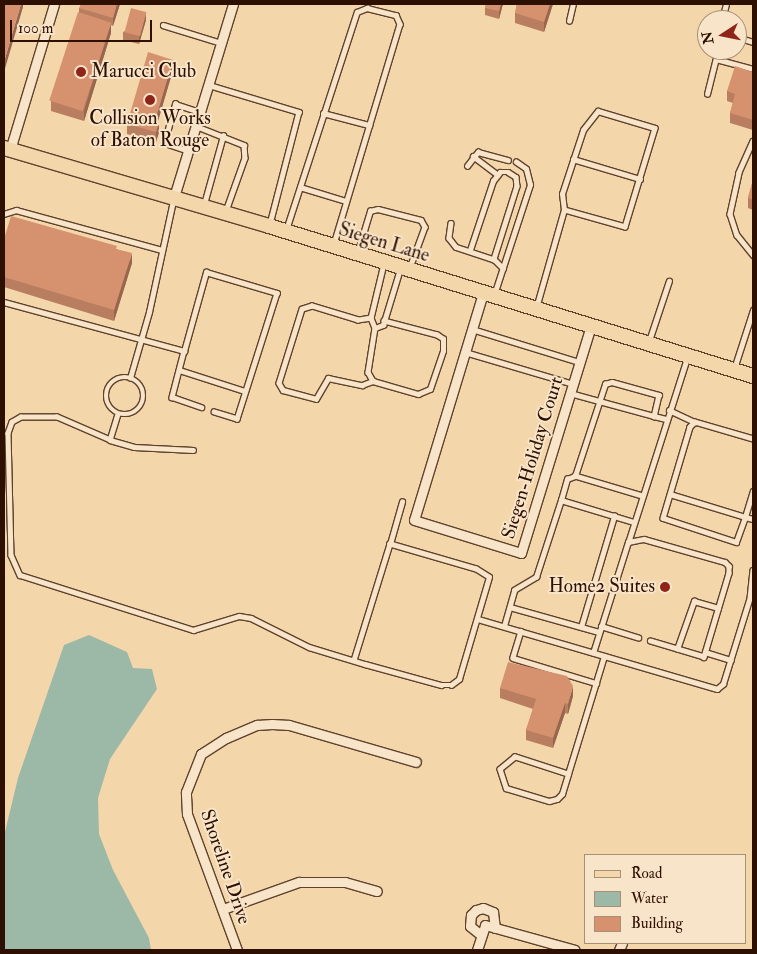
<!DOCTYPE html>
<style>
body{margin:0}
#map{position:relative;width:757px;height:954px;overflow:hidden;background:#f4d6ab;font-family:"IM FELL Double Pica",serif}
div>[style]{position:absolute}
.water>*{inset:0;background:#9cb9a7}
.roads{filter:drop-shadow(1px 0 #5f422c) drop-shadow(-1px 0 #5f422c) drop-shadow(0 1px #5f422c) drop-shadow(0 -1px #5f422c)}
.lane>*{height:4.5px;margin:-2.25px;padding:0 2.25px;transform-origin:2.25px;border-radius:2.25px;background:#f8e4c8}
.lane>.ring{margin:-2.25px;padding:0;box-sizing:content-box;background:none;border:4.5px solid #f8e4c8;border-radius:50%}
.street>*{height:9px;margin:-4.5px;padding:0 4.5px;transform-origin:4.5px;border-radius:4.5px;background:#f8e4c8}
.primary>*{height:14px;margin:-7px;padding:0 7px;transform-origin:7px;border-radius:7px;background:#f4d6ab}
.wall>*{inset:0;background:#b87e5f}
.shaded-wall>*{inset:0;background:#96664e}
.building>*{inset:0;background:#d6926f;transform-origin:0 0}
.dots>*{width:14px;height:14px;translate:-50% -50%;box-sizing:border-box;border:2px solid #f8e4c8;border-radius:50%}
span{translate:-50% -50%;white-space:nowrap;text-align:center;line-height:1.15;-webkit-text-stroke:4px #f8e4c8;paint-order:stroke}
.poi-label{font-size:19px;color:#2d1001}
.left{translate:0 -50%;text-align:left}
.right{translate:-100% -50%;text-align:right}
.street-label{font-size:19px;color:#2d1001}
.frame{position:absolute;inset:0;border:5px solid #2d1001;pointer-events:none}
.legend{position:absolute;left:584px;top:854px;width:162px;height:90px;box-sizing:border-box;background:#f8e4c8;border:1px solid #a78f78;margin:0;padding:6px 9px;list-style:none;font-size:15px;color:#2d1001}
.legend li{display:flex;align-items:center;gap:10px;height:25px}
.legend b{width:25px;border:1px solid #a78f78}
.north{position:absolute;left:697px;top:10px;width:50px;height:50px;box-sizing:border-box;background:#f8e4c8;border:1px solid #a78f78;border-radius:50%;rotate:259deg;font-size:14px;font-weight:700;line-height:20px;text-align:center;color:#2d1001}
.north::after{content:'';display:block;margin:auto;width:18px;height:22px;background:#8f2418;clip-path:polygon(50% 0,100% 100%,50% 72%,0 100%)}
.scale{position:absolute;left:10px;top:20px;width:142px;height:22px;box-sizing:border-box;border:2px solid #2d1001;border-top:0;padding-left:6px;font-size:15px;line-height:18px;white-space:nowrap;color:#2d1001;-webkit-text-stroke:4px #f8e4c8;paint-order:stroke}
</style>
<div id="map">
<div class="water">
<i style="clip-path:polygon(89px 635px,127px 652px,133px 668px,152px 669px,157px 689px,110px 759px,98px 798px,99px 834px,113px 870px,149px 938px,151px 950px,4px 950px,4px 836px,18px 778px,64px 645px)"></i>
</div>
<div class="roads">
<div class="lane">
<i style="left:722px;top:20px;width:16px;rotate:-76deg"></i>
<i style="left:569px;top:21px;width:17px;rotate:-77deg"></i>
<i style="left:163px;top:25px;width:61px;rotate:17.2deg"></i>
<i style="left:737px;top:37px;width:17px;rotate:17deg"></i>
<i style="left:209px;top:85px;width:94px;rotate:16.7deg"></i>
<i style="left:299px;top:112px;width:116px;rotate:104.5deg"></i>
<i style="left:707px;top:94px;width:36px;rotate:-76deg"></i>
<i style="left:716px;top:59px;width:38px;rotate:15deg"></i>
<i style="left:323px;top:113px;width:48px;rotate:14.6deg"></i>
<i style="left:196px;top:126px;width:52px;rotate:21.6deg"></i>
<i style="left:244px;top:145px;width:13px;rotate:86deg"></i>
<i style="left:245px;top:158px;width:56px;rotate:109.7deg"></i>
<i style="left:753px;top:141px;width:35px;rotate:114deg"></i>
<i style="left:739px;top:173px;width:42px;rotate:102.4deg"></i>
<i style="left:730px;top:214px;width:22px;rotate:72deg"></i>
<i style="left:737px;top:235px;width:26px;rotate:51deg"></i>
<i style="left:188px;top:151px;width:25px;rotate:-162deg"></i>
<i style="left:164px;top:143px;width:41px;rotate:-74.2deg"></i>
<i style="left:175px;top:104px;width:26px;rotate:18deg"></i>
<i style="left:473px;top:156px;width:31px;rotate:37deg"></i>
<i style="left:573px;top:159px;width:70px;rotate:16.6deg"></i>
<i style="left:467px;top:166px;width:18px;rotate:-52deg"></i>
<i style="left:478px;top:152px;width:31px;rotate:15deg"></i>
<i style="left:300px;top:187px;width:48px;rotate:16.9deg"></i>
<i style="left:204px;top:204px;width:71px;rotate:-74.4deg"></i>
<i style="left:4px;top:214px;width:13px;rotate:-18deg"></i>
<i style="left:16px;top:210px;width:151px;rotate:15.3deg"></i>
<i style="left:451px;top:223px;width:15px;rotate:98deg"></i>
<i style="left:449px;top:238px;width:11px;rotate:52deg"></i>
<i style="left:456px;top:247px;width:40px;rotate:18deg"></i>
<i style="left:494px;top:259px;width:13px;rotate:45deg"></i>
<i style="left:286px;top:230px;width:229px;rotate:-72deg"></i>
<i style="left:357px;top:12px;width:11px;rotate:-22deg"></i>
<i style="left:367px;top:8px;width:30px;rotate:14deg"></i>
<i style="left:396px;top:15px;width:10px;rotate:66deg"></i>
<i style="left:400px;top:24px;width:230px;rotate:106.7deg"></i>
<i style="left:470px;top:250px;width:73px;rotate:-71.6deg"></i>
<i style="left:493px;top:181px;width:11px;rotate:-52deg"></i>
<i style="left:500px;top:172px;width:8px"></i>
<i style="left:508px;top:172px;width:9px;rotate:32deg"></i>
<i style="left:516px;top:177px;width:9px;rotate:84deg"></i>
<i style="left:517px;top:186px;width:77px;rotate:107.5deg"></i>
<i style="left:358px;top:251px;width:42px;rotate:-73.3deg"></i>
<i style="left:370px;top:211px;width:8px;rotate:-14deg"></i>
<i style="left:378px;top:209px;width:44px;rotate:14.3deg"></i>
<i style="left:421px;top:220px;width:8px;rotate:60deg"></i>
<i style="left:425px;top:227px;width:44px;rotate:110.1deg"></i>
<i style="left:384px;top:264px;width:56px;rotate:103.5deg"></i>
<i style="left:371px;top:318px;width:11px;rotate:68deg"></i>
<i style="left:375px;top:328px;width:9px;rotate:-21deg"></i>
<i style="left:383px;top:325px;width:59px;rotate:-73.1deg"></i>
<i style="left:494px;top:295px;width:116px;rotate:-71.9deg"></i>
<i style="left:530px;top:185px;width:16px;rotate:-104deg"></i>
<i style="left:526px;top:169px;width:12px;rotate:-145deg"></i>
<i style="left:4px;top:302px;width:187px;rotate:15.2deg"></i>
<i style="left:184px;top:351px;width:48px;rotate:104.6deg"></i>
<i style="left:172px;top:397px;width:31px;rotate:19deg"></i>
<i style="left:536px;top:308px;width:102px;rotate:-74.1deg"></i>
<i style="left:564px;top:210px;width:16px;rotate:-97deg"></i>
<i style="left:562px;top:194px;width:67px;rotate:-71.8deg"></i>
<i style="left:583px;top:130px;width:24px;rotate:-52deg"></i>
<i style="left:598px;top:111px;width:59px;rotate:16.6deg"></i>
<i style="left:655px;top:128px;width:103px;rotate:106.9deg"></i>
<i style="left:625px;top:227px;width:63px;rotate:-164.4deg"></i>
<i style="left:371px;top:318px;width:13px;rotate:171deg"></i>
<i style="left:358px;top:320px;width:48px;rotate:-163.1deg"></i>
<i style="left:312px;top:306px;width:10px;rotate:163deg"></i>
<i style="left:302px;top:309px;width:77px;rotate:107.3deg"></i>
<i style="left:279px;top:383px;width:8px;rotate:60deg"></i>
<i style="left:283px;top:390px;width:34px;rotate:15deg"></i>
<i style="left:316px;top:399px;width:24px;rotate:-60deg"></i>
<i style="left:328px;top:378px;width:35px;rotate:12deg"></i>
<i style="left:362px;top:385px;width:12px;rotate:-20deg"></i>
<i style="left:375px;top:328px;width:45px;rotate:99deg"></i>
<i style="left:368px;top:372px;width:10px;rotate:61deg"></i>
<i style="left:373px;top:381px;width:47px;rotate:16.1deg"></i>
<i style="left:418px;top:394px;width:13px;rotate:-23deg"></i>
<i style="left:430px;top:389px;width:40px;rotate:-71.1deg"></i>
<i style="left:443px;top:351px;width:12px;rotate:-90deg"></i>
<i style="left:443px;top:339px;width:7px;rotate:-146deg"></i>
<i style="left:437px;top:335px;width:55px;rotate:-165.2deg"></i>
<i style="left:472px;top:329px;width:112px;rotate:17.1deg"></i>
<i style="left:649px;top:341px;width:63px;rotate:-71.6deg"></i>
<i style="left:184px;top:351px;width:82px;rotate:-74.4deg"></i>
<i style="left:206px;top:272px;width:74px;rotate:16.5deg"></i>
<i style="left:277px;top:293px;width:132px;rotate:107.6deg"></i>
<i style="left:237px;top:419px;width:24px;rotate:-163deg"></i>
<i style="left:465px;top:352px;width:113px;rotate:16.5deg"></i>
<i style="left:734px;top:369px;width:62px;rotate:-72.1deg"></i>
<i style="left:179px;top:370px;width:69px;rotate:17.7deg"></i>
<i class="ring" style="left:106px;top:377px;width:33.5px;height:33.5px"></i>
<i style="left:130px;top:378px;width:69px;rotate:-73.9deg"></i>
<i style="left:149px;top:312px;width:114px;rotate:-77.8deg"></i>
<i style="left:570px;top:393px;width:87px;rotate:15.3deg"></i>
<i style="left:669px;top:410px;width:29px;rotate:25deg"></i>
<i style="left:118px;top:414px;width:27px;rotate:107deg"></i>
<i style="left:110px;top:440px;width:58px;rotate:-156.5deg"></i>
<i style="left:57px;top:417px;width:36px;rotate:180deg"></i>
<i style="left:21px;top:417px;width:10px;rotate:151deg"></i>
<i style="left:12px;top:422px;width:12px;rotate:110deg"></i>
<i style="left:8px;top:433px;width:122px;rotate:88.6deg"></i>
<i style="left:11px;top:555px;width:22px;rotate:66deg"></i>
<i style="left:20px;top:575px;width:182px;rotate:17.6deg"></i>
<i style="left:193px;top:630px;width:48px;rotate:-16.9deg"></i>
<i style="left:239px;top:616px;width:12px;rotate:9deg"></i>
<i style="left:251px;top:618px;width:65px;rotate:26.6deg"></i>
<i style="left:309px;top:647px;width:59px;rotate:16.9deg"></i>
<i style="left:365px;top:664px;width:79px;rotate:15.4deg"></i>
<i style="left:441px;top:685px;width:10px"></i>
<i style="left:451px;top:685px;width:10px;rotate:-37deg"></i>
<i style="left:459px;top:679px;width:106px;rotate:-73.6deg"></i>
<i style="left:489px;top:577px;width:15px;rotate:-148deg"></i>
<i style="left:476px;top:569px;width:90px;rotate:-163.8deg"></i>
<i style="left:390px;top:544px;width:121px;rotate:107.2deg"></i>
<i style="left:753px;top:439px;width:60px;rotate:-163.7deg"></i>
<i style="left:695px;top:422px;width:7px;rotate:135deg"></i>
<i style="left:690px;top:427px;width:95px;rotate:106.5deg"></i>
<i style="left:663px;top:518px;width:77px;rotate:18.2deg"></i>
<i style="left:736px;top:542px;width:27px;rotate:-70deg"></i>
<i style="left:745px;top:517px;width:8px;rotate:14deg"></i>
<i style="left:110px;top:440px;width:25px;rotate:16deg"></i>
<i style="left:134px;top:447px;width:59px;rotate:2.9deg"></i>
<i style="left:670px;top:494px;width:78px;rotate:17deg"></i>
<i style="left:745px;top:517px;width:27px;rotate:-73deg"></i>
<i style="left:642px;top:496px;width:70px;rotate:-163.4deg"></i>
<i style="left:575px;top:476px;width:97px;rotate:-71.9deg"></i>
<i style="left:605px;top:384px;width:7px;rotate:-16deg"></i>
<i style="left:612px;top:382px;width:49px;rotate:15.5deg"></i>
<i style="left:659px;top:395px;width:22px;rotate:103deg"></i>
<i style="left:654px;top:416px;width:12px;rotate:14deg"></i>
<i style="left:561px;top:500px;width:22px;rotate:-74deg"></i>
<i style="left:567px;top:479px;width:9px;rotate:-21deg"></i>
<i style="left:628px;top:543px;width:194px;rotate:-72.3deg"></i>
<i style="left:390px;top:544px;width:44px;rotate:-74.1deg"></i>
<i style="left:753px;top:570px;width:27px;rotate:96deg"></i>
<i style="left:750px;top:597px;width:5px;rotate:-53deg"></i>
<i style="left:510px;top:607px;width:92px;rotate:15.7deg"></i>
<i style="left:478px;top:619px;width:249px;rotate:16.3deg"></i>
<i style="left:717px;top:689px;width:8px;rotate:-40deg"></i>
<i style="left:723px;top:684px;width:91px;rotate:-72.8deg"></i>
<i style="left:504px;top:626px;width:37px;rotate:-74deg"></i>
<i style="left:514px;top:590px;width:26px;rotate:-31deg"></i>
<i style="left:536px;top:577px;width:81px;rotate:-72deg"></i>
<i style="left:561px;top:500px;width:76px;rotate:16.8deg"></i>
<i style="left:601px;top:626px;width:39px;rotate:17deg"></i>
<i style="left:581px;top:627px;width:116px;rotate:-73.4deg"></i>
<i style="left:521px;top:631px;width:28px;rotate:107deg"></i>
<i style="left:513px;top:658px;width:87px;rotate:16.8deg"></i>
<i style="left:677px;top:649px;width:51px;rotate:-70.5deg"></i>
<i style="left:694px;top:601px;width:25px;rotate:16deg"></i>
<i style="left:705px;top:652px;width:27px;rotate:17deg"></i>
<i style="left:593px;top:653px;width:116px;rotate:-72.5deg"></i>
<i style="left:628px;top:542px;width:16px;rotate:-11deg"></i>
<i style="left:644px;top:539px;width:84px;rotate:15.9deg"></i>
<i style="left:725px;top:562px;width:6px;rotate:45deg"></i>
<i style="left:729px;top:566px;width:7px;rotate:90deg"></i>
<i style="left:729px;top:573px;width:88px;rotate:106.6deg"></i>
<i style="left:704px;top:657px;width:56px;rotate:-163.5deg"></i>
<i style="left:568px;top:774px;width:56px;rotate:-162.2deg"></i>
<i style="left:515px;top:757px;width:19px;rotate:141deg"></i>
<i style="left:500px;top:769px;width:20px;rotate:72deg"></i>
<i style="left:506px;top:788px;width:45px;rotate:16.8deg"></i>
<i style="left:549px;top:801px;width:8px;rotate:-14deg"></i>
<i style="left:557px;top:799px;width:7px;rotate:-45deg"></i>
<i style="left:562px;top:794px;width:21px;rotate:-73deg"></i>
<i style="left:568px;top:774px;width:123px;rotate:-73deg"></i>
</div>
<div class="street">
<i style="left:10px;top:150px;width:152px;rotate:-73.2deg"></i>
<i style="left:174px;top:197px;width:202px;rotate:-73deg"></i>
<i style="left:483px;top:293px;width:237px;rotate:106.9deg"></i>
<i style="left:414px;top:520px;width:112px;rotate:17.1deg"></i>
<i style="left:521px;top:553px;width:239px;rotate:-72.9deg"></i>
<i style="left:223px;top:909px;width:81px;rotate:-19.6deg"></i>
<i style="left:299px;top:882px;width:46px"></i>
<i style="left:345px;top:882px;width:33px;rotate:16deg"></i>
<i style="left:481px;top:935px;width:14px;rotate:-141deg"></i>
<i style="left:470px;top:926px;width:11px;rotate:-85deg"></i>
<i style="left:471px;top:915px;width:7px;rotate:-45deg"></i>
<i style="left:476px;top:910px;width:7px;rotate:-16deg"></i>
<i style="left:483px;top:908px;width:11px;rotate:22deg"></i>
<i style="left:493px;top:912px;width:16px;rotate:83deg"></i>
<i style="left:237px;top:950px;width:145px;rotate:-110.2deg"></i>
<i style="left:187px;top:814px;width:22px;rotate:-93deg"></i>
<i style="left:186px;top:792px;width:41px;rotate:-68.5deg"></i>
<i style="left:201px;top:754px;width:30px;rotate:-33deg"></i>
<i style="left:226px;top:738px;width:34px;rotate:-23deg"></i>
<i style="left:257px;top:725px;width:15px;rotate:-4deg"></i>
<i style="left:272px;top:724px;width:17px;rotate:3deg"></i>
<i style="left:289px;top:725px;width:132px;rotate:16.2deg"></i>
<i style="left:477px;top:950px;width:26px;rotate:-72deg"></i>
<i style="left:485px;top:925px;width:93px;rotate:15.5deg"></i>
<i style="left:619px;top:950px;width:8px;rotate:-67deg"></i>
</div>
<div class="primary">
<i style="left:4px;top:148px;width:276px;rotate:16.4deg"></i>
<i style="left:269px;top:226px;width:507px;rotate:17.22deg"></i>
</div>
</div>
<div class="wall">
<i style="clip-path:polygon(120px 4px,113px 26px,111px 25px,111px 33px,84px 121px,51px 111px,51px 101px,79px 13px,79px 8px)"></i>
<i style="clip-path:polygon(486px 4px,503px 4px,499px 19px,485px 15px,485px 8px)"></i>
<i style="clip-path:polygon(517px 4px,553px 4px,544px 32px,515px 23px,515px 13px)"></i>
<i style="clip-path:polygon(146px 20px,139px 44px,123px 40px,123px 32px)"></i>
<i style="clip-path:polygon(173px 70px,158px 121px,159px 132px,156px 142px,127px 134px,127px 124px)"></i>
<i style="clip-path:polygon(753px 72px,753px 130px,730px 123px,730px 113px,733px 103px,727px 101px,727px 91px)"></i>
<i style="clip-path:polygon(753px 180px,753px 210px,748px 208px,748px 198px)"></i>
<i style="clip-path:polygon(4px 239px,117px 249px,132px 263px,114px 321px,4px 287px)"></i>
<i style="clip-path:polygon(500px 688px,573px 696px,568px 714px,565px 713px,553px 748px,526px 740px,526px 730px,533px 709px,500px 698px)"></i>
</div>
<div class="shaded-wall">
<i style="clip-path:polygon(21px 4px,23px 4px,23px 7px,4px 72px,4px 62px)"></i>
<i style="clip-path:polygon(117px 4px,120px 4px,113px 26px,113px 18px)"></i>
<i style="clip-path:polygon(501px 4px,503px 4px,499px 19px,499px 11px)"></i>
<i style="clip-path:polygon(550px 4px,553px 4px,544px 32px,544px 22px)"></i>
<i style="clip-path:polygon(146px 12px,146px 20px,139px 44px,139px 37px)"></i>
<i style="clip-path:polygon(111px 23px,111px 33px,84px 121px,84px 111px)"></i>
<i style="clip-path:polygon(173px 60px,173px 70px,155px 131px,155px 121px)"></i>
<i style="clip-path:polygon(159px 122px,159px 132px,156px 142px,156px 132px)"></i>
<i style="clip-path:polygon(132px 253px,132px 263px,114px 321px,114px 310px)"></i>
<i style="clip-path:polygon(573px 686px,573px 696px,568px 714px,568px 704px)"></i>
<i style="clip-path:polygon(565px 703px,565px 713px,553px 748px,553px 738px)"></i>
</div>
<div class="building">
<i style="clip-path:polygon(4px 4px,21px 4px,4px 62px)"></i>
<i style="clip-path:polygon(81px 4px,117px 4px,113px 18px,79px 8px)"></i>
<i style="clip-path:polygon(486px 4px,501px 4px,499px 11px,485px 8px)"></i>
<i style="clip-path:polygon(517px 4px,550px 4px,544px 22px,515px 13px)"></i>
<i style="left:131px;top:8px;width:16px;height:25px;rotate:15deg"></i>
<i style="left:78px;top:12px;width:35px;height:93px;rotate:18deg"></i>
<i style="clip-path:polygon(148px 52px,173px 60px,155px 121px,159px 122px,156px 132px,127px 124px)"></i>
<i style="clip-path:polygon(735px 66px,753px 72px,753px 120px,730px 113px,735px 94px,727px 91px)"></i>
<i style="clip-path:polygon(753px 180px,753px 200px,748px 198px)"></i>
<i style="clip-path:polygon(11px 216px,117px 246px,116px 249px,132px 253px,114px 310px,4px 277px,4px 239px)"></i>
<i style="clip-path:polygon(508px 662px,567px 676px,573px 686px,568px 704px,565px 703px,553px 738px,526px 730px,536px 699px,500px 688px)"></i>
</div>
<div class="dots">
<i style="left:81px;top:72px;background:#8f2418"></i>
<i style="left:150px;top:100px;background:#8f2418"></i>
<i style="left:665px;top:587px;background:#8f2418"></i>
</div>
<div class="poi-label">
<span class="left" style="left:91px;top:72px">Marucci Club</span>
<span style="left:150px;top:130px">Collision Works<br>of Baton Rouge</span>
<span class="right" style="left:655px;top:587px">Home2 Suites</span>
</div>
<div class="street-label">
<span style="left:384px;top:243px;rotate:17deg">Siegen Lane</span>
<span style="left:533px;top:458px;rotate:-73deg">Siegen-Holiday Court</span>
<span style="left:225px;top:867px;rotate:71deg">Shoreline Drive</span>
</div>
<div class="frame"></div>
<ul class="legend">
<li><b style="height:6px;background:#f4d6ab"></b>Road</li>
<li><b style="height:14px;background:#9cb9a7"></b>Water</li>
<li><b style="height:14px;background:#d6926f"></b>Building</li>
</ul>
<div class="north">N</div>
<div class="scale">100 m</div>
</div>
